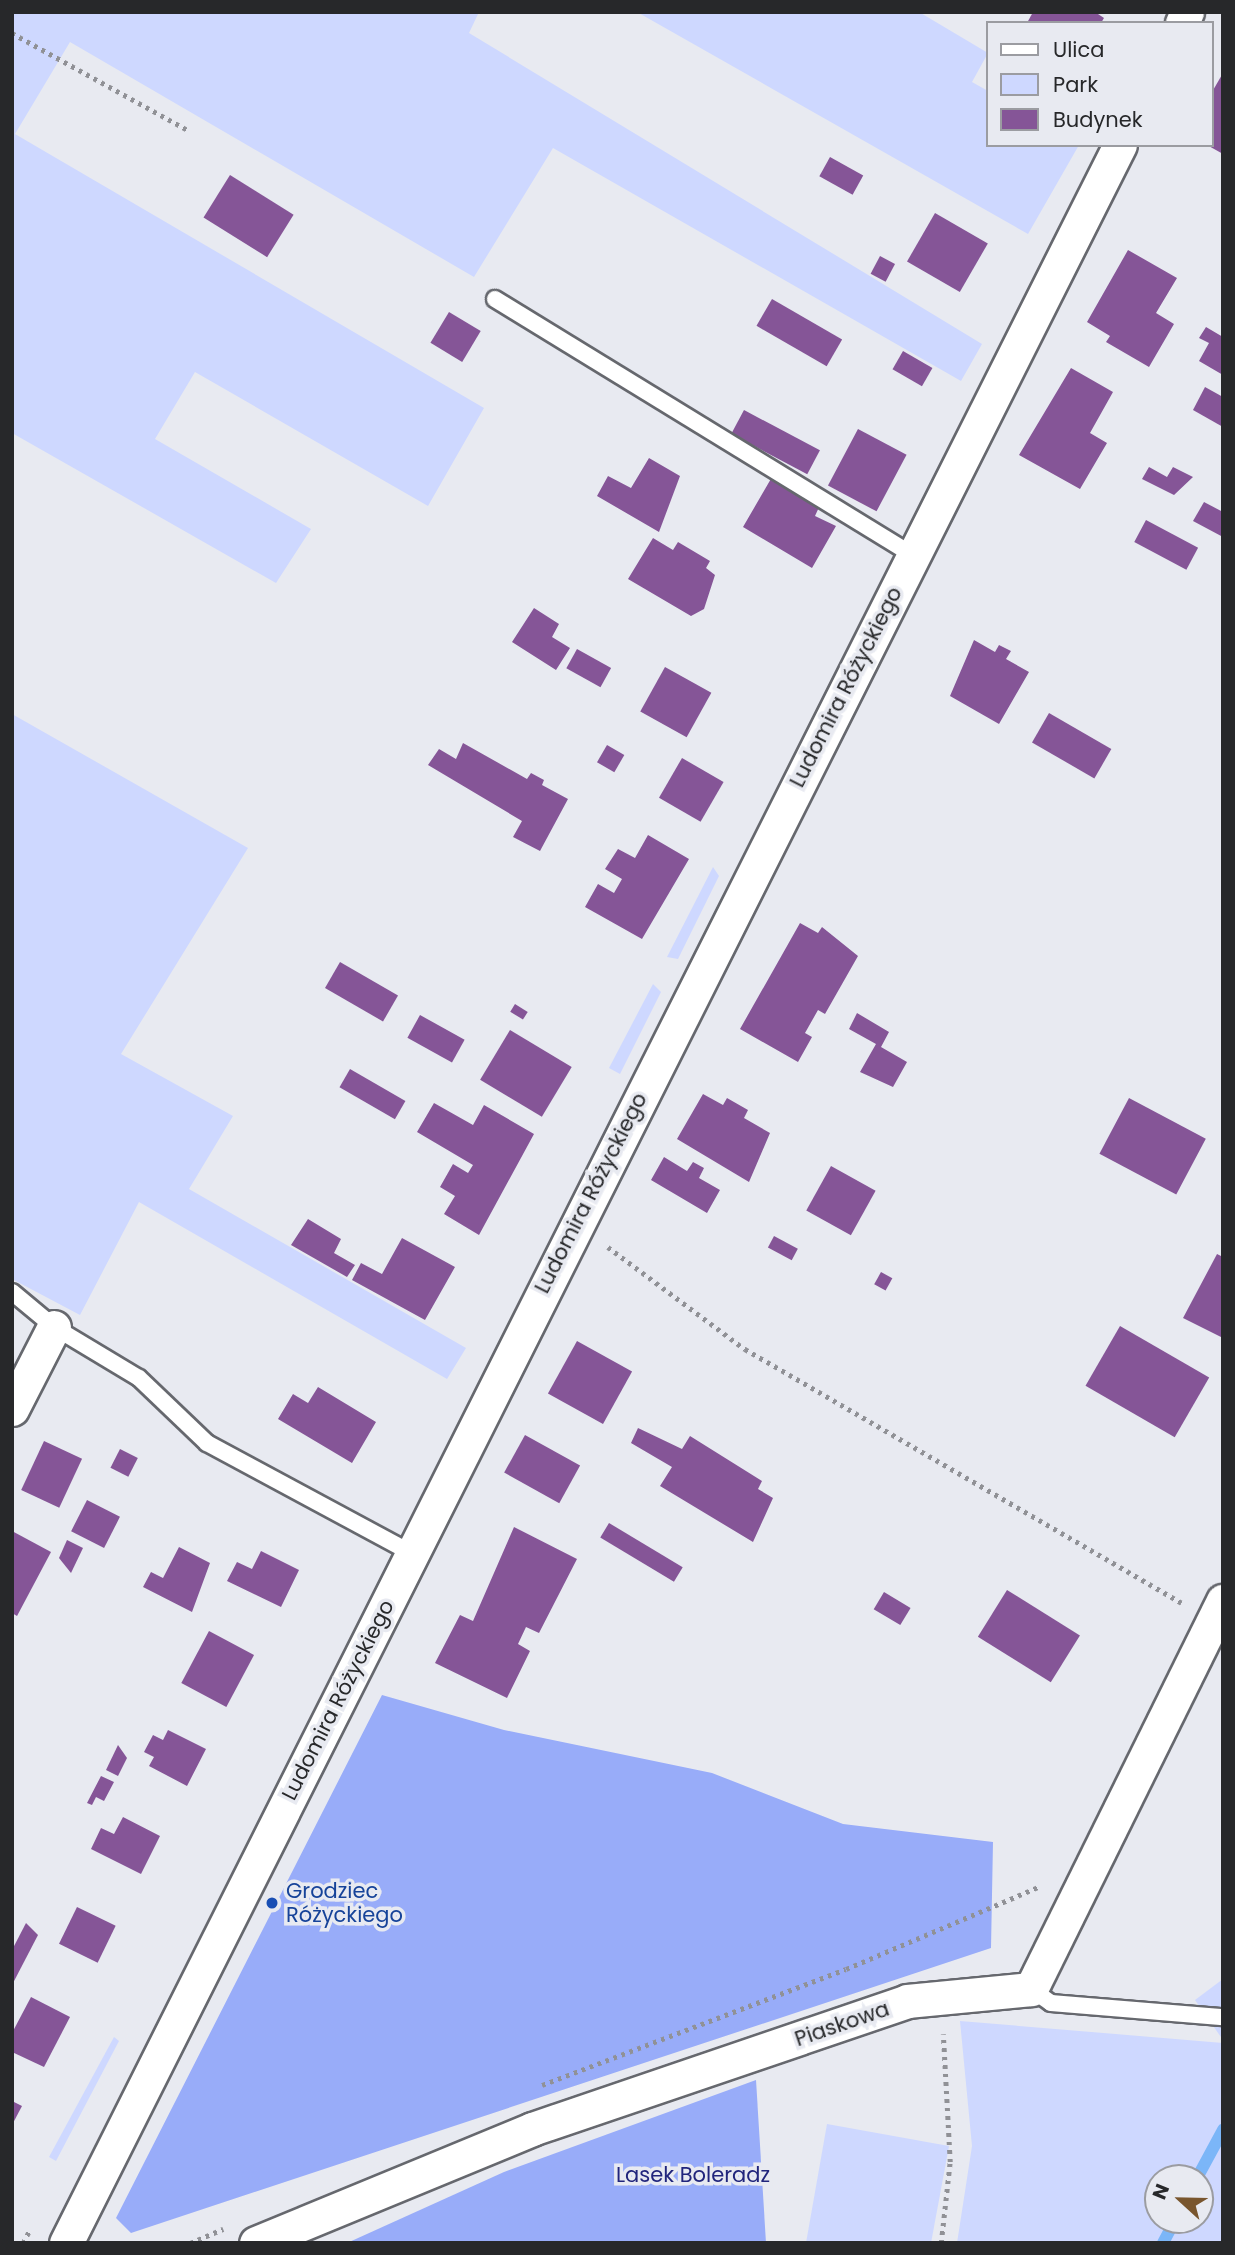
<!DOCTYPE html>
<meta charset="utf-8">
<style>
body{margin:0}
#map{position:relative;width:1235px;height:2255px;overflow:hidden;background:#e8eaf1;font-family:Poppins,sans-serif}
div>[style]{position:absolute}
.green>*{inset:0;background:#ced8ff}
.forest>*{inset:0;background:#98acf9}
.stream>*{height:12px;margin:-6px;padding:0 6px;transform-origin:6px;border-radius:6px;background:#7bb6f8}
.building>*{inset:0;background:#855597;transform-origin:0 0}
.path>*{height:4.5px;margin-top:-2.25px;transform-origin:0;background:repeating-linear-gradient(90deg,#909196 0 3.5px,transparent 0 8.5px)}
.roads{filter:drop-shadow(2px 0 #66686e) drop-shadow(-2px 0 #66686e) drop-shadow(0 2px #66686e) drop-shadow(0 -2px #66686e)}
.service>*{height:16px;margin:-8px;padding:0 8px;transform-origin:8px;border-radius:8px;background:#fff}
.minor>*{height:33px;margin:-16.5px;padding:0 16.5px;transform-origin:16.5px;border-radius:16.5px;background:#fff}
.dots>*{width:19px;height:19px;translate:-50% -50%;box-sizing:border-box;border:4px solid #e8eaf1;border-radius:50%}
span{translate:-50% -50%;white-space:nowrap;text-align:center;line-height:1.15;-webkit-text-stroke:7px #e8eaf1;paint-order:stroke}
.street-label{font-size:21px;color:#27282a}
.transit-label{font-size:21px;color:#164399}
.left{translate:0 -50%;text-align:left}
.park-label{font-size:21px;color:#21257c}
.frame{position:absolute;inset:0;border:14px solid #27282a;pointer-events:none}
.legend{position:absolute;left:986px;top:21px;width:228px;height:126px;box-sizing:border-box;background:#e8eaf1;border:2px solid #9b9ca1;margin:0;padding:9px 12px;list-style:none;font-size:21px;color:#27282a}
.legend li{display:flex;align-items:center;gap:14px;height:35px}
.legend b{width:35px;border:2px solid #9b9ca1}
.north{position:absolute;left:1144px;top:2164px;width:70px;height:70px;box-sizing:border-box;background:#e8eaf1;border:2px solid #9b9ca1;border-radius:50%;rotate:292deg;font-size:19px;font-weight:700;line-height:28px;text-align:center;color:#27282a}
.north::after{content:'';display:block;margin:auto;width:24px;height:32px;background:#79562e;clip-path:polygon(50% 0,100% 100%,50% 72%,0 100%)}
</style>
<div id="map">
<div class="green">
<i style="clip-path:polygon(12px 12px,479px 12px,469px 33px,982px 344px,961px 381px,553px 148px,474px 277px,70px 42px,15px 134px,484px 408px,428px 506px,195px 372px,155px 439px,311px 529px,276px 583px,12px 433px)"></i>
<i style="clip-path:polygon(637px 12px,919px 12px,988px 53px,972px 82px,988px 91px,988px 145px,1079px 145px,1028px 234px)"></i>
<i style="clip-path:polygon(12px 714px,248px 848px,121px 1054px,233px 1116px,189px 1189px,466px 1348px,447px 1379px,139px 1202px,80px 1315px,12px 1279px)"></i>
<i style="clip-path:polygon(713px 867px,719px 876px,678px 959px,667px 957px)"></i>
<i style="clip-path:polygon(653px 984px,661px 992px,620px 1074px,609px 1068px)"></i>
<i style="clip-path:polygon(1223px 1979px,1223px 2040px,1195px 2000px)"></i>
<i style="clip-path:polygon(evenodd,960px 2021px,1223px 2043px,1223px 2243px,957px 2243px,972px 2146px,960px 2021px,1158px 2178px,1200px 2178px,1200px 2220px,1158px 2220px,1158px 2178px)"></i>
<i style="clip-path:polygon(114px 2037px,119px 2041px,56px 2161px,49px 2157px)"></i>
<i style="clip-path:polygon(827px 2124px,949px 2146px,931px 2243px,806px 2243px)"></i>
</div>
<div class="forest">
<i style="clip-path:polygon(382px 1695px,504px 1730px,712px 1773px,843px 1824px,993px 1842px,991px 1948px,131px 2233px,116px 2218px)"></i>
<i style="clip-path:polygon(756px 2080px,766px 2243px,347px 2243px,504px 2172px)"></i>
</div>
<div class="stream">
<i style="left:1197px;top:2178px;width:55px;rotate:-61.6deg"></i>
<i style="left:1163px;top:2243px;width:26px;rotate:-62deg"></i>
</div>
<div class="building">
<i style="clip-path:polygon(1033px 12px,1095px 12px,1104px 18px,1101px 23px,1027px 23px)"></i>
<i style="clip-path:polygon(1223px 73px,1223px 154px,1207px 145px,1212px 92px)"></i>
<i style="left:830px;top:157px;width:38px;height:22px;rotate:29deg"></i>
<i style="left:230px;top:175px;width:75px;height:50px;rotate:32deg"></i>
<i style="left:935px;top:213px;width:61px;height:56px;rotate:30deg"></i>
<i style="clip-path:polygon(1128px 250px,1177px 278px,1156px 313px,1174px 324px,1149px 367px,1106px 342px,1110px 336px,1087px 322px)"></i>
<i style="left:880px;top:256px;width:17px;height:20px;rotate:28deg"></i>
<i style="left:772px;top:299px;width:81px;height:31px;rotate:30deg"></i>
<i style="left:449px;top:312px;width:37px;height:36px;rotate:31deg"></i>
<i style="clip-path:polygon(1206px 327px,1223px 337px,1223px 375px,1199px 361px,1209px 343px,1199px 338px)"></i>
<i style="left:903px;top:351px;width:34px;height:21px;rotate:30deg"></i>
<i style="clip-path:polygon(1071px 368px,1113px 392px,1090px 433px,1107px 443px,1080px 489px,1019px 455px)"></i>
<i style="clip-path:polygon(1205px 387px,1223px 397px,1223px 427px,1193px 410px)"></i>
<i style="left:744px;top:410px;width:86px;height:27px;rotate:28deg"></i>
<i style="left:858px;top:429px;width:55px;height:64px;rotate:28deg"></i>
<i style="clip-path:polygon(649px 458px,680px 476px,659px 532px,597px 496px,608px 476px,631px 488px)"></i>
<i style="clip-path:polygon(1149px 467px,1167px 477px,1173px 467px,1193px 477px,1174px 495px,1142px 479px)"></i>
<i style="clip-path:polygon(772px 477px,820px 505px,815px 516px,836px 526px,812px 568px,743px 527px)"></i>
<i style="clip-path:polygon(1204px 502px,1223px 512px,1223px 537px,1193px 521px)"></i>
<i style="left:1146px;top:520px;width:59px;height:25px;rotate:28deg"></i>
<i style="clip-path:polygon(653px 538px,673px 550px,678px 542px,710px 561px,706px 568px,715px 575px,704px 609px,691px 616px,628px 579px)"></i>
<i style="clip-path:polygon(534px 608px,559px 624px,552px 637px,570px 648px,556px 670px,512px 642px)"></i>
<i style="clip-path:polygon(974px 640px,995px 652px,999px 645px,1011px 651px,1006px 659px,1029px 672px,999px 724px,950px 696px)"></i>
<i style="left:577px;top:649px;width:39px;height:22px;rotate:29deg"></i>
<i style="left:665px;top:667px;width:53px;height:51px;rotate:29deg"></i>
<i style="left:1049px;top:713px;width:72px;height:34px;rotate:30deg"></i>
<i style="clip-path:polygon(463px 743px,527px 779px,531px 773px,544px 780px,542px 785px,568px 799px,540px 851px,513px 837px,522px 821px,428px 765px,439px 749px,456px 759px)"></i>
<i style="left:607px;top:745px;width:20px;height:20px;rotate:30deg"></i>
<i style="left:682px;top:758px;width:48px;height:46px;rotate:30deg"></i>
<i style="clip-path:polygon(648px 835px,689px 859px,642px 939px,585px 907px,598px 884px,614px 893px,622px 879px,605px 869px,618px 849px,635px 858px)"></i>
<i style="clip-path:polygon(800px 923px,818px 933px,822px 927px,858px 956px,825px 1014px,818px 1010px,805px 1033px,812px 1037px,798px 1062px,740px 1029px)"></i>
<i style="left:340px;top:962px;width:67px;height:30px;rotate:30deg"></i>
<i style="left:515px;top:1004px;width:15px;height:9px;rotate:32deg"></i>
<i style="clip-path:polygon(857px 1013px,889px 1032px,881px 1047px,907px 1062px,893px 1087px,860px 1072px,876px 1044px,849px 1029px)"></i>
<i style="left:420px;top:1015px;width:51px;height:26px;rotate:29deg"></i>
<i style="left:510px;top:1030px;width:72px;height:58px;rotate:31deg"></i>
<i style="left:350px;top:1069px;width:64px;height:21px;rotate:30deg"></i>
<i style="clip-path:polygon(703px 1094px,723px 1105px,727px 1098px,748px 1110px,744px 1118px,770px 1133px,749px 1182px,677px 1139px)"></i>
<i style="left:1129px;top:1098px;width:87px;height:63px;rotate:28deg"></i>
<i style="clip-path:polygon(434px 1103px,473px 1125px,484px 1105px,534px 1134px,479px 1235px,444px 1214px,455px 1196px,440px 1187px,453px 1164px,468px 1173px,473px 1165px,417px 1132px)"></i>
<i style="clip-path:polygon(664px 1157px,687px 1171px,693px 1162px,704px 1168px,699px 1178px,720px 1190px,707px 1213px,651px 1180px)"></i>
<i style="left:831px;top:1166px;width:51px;height:51px;rotate:29deg"></i>
<i style="clip-path:polygon(308px 1219px,341px 1239px,334px 1253px,355px 1265px,347px 1277px,291px 1245px)"></i>
<i style="left:774px;top:1236px;width:27px;height:13px;rotate:28deg"></i>
<i style="clip-path:polygon(402px 1238px,455px 1267px,425px 1320px,352px 1280px,361px 1263px,382px 1274px)"></i>
<i style="clip-path:polygon(1217px 1254px,1223px 1257px,1223px 1338px,1183px 1318px)"></i>
<i style="left:881px;top:1272px;width:13px;height:14px;rotate:29deg"></i>
<i style="left:1120px;top:1326px;width:103px;height:69px;rotate:30deg"></i>
<i style="left:577px;top:1341px;width:63px;height:60px;rotate:29deg"></i>
<i style="clip-path:polygon(318px 1387px,376px 1422px,352px 1463px,278px 1419px,293px 1394px,308px 1403px)"></i>
<i style="clip-path:polygon(638px 1428px,682px 1449px,690px 1436px,762px 1481px,758px 1489px,773px 1498px,753px 1542px,660px 1486px,672px 1467px,631px 1443px)"></i>
<i style="left:525px;top:1435px;width:63px;height:43px;rotate:29deg"></i>
<i style="left:44px;top:1441px;width:42px;height:54px;rotate:25deg"></i>
<i style="left:120px;top:1449px;width:20px;height:21px;rotate:27deg"></i>
<i style="left:87px;top:1500px;width:37px;height:35px;rotate:27deg"></i>
<i style="left:609px;top:1523px;width:86px;height:17px;rotate:31deg"></i>
<i style="clip-path:polygon(514px 1527px,577px 1559px,539px 1633px,526px 1627px,518px 1644px,530px 1651px,507px 1698px,435px 1663px,460px 1615px,473px 1621px)"></i>
<i style="clip-path:polygon(12px 1531px,51px 1552px,17px 1616px,12px 1613px)"></i>
<i style="clip-path:polygon(67px 1540px,83px 1548px,71px 1573px,59px 1558px)"></i>
<i style="clip-path:polygon(179px 1547px,210px 1563px,192px 1612px,143px 1587px,151px 1572px,163px 1578px)"></i>
<i style="clip-path:polygon(261px 1551px,299px 1570px,281px 1607px,227px 1581px,237px 1562px,252px 1569px)"></i>
<i style="left:1007px;top:1590px;width:86px;height:55px;rotate:32deg"></i>
<i style="left:884px;top:1592px;width:31px;height:20px;rotate:31deg"></i>
<i style="left:209px;top:1631px;width:51px;height:59px;rotate:28deg"></i>
<i style="clip-path:polygon(168px 1730px,206px 1749px,187px 1786px,149px 1766px,154px 1757px,144px 1752px,153px 1735px,163px 1740px)"></i>
<i style="clip-path:polygon(118px 1745px,127px 1758px,118px 1776px,106px 1770px)"></i>
<i style="clip-path:polygon(101px 1776px,114px 1782px,104px 1801px,96px 1797px,92px 1805px,87px 1803px)"></i>
<i style="clip-path:polygon(123px 1817px,160px 1836px,141px 1874px,91px 1849px,101px 1828px,114px 1834px)"></i>
<i style="left:77px;top:1907px;width:43px;height:41px;rotate:26deg"></i>
<i style="clip-path:polygon(26px 1923px,38px 1935px,12px 1985px,12px 1950px)"></i>
<i style="clip-path:polygon(31px 1997px,70px 2017px,44px 2067px,12px 2052px,12px 2033px)"></i>
<i style="clip-path:polygon(12px 2101px,22px 2106px,12px 2125px)"></i>
</div>
<div class="path">
<i style="left:12px;top:33px;width:201px;rotate:28.9deg"></i>
<i style="left:608px;top:1247px;width:171px;rotate:36.7deg"></i>
<i style="left:745px;top:1349px;width:505px;rotate:30.17deg"></i>
<i style="left:542px;top:2085px;width:325px;rotate:-20.9deg"></i>
<i style="left:846px;top:1969px;width:212px;rotate:-23.1deg"></i>
<i style="left:23px;top:2243px;width:16px;rotate:-63deg"></i>
<i style="left:190px;top:2243px;width:36px;rotate:-23deg"></i>
<i style="left:941px;top:2243px;width:81px;rotate:-83.7deg"></i>
<i style="left:950px;top:2162px;width:128px;rotate:-93.1deg"></i>
</div>
<div class="roads">
<div class="service">
<i style="left:495px;top:299px;width:490px;rotate:31.5deg"></i>
<i style="left:12px;top:1292px;width:55px;rotate:39.8deg"></i>
<i style="left:54px;top:1327px;width:99px;rotate:31deg"></i>
<i style="left:139px;top:1378px;width:94px;rotate:43.7deg"></i>
<i style="left:207px;top:1443px;width:232px;rotate:28.3deg"></i>
<i style="left:1031px;top:1989px;width:24px;rotate:35deg"></i>
<i style="left:1051px;top:2003px;width:173px;rotate:4.7deg"></i>
</div>
<div class="minor">
<i style="left:1182px;top:23px;width:12px;rotate:-66deg"></i>
<i style="left:12px;top:1409px;width:92px;rotate:-62.9deg"></i>
<i style="left:66px;top:2243px;width:2348px;rotate:-63.33deg"></i>
<i style="left:256px;top:2243px;width:299px;rotate:-22.4deg"></i>
<i style="left:532px;top:2129px;width:396px;rotate:-18.8deg"></i>
<i style="left:907px;top:2001px;width:125px;rotate:-5.5deg"></i>
<i style="left:1031px;top:1989px;width:433px;rotate:-63.7deg"></i>
</div>
</div>
<div class="dots">
<i style="left:272px;top:1903px;background:#1a4fb4"></i>
</div>
<div class="street-label">
<span style="left:846px;top:687px;rotate:-63deg">Ludomira Różyckiego</span>
<span style="left:591px;top:1193px;rotate:-63deg">Ludomira Różyckiego</span>
<span style="left:338px;top:1700px;rotate:-63deg">Ludomira Różyckiego</span>
<span style="left:842px;top:2024px;rotate:-19deg">Piaskowa</span>
</div>
<div class="transit-label">
<span class="left" style="left:286px;top:1903px">Grodziec<br>Różyckiego</span>
</div>
<div class="park-label">
<span style="left:693px;top:2175px">Lasek Boleradz</span>
</div>
<div class="frame"></div>
<ul class="legend">
<li><b style="height:9px;background:#fff"></b>Ulica</li>
<li><b style="height:19px;background:#ced8ff"></b>Park</li>
<li><b style="height:19px;background:#855597"></b>Budynek</li>
</ul>
<div class="north">N</div>
</div>
